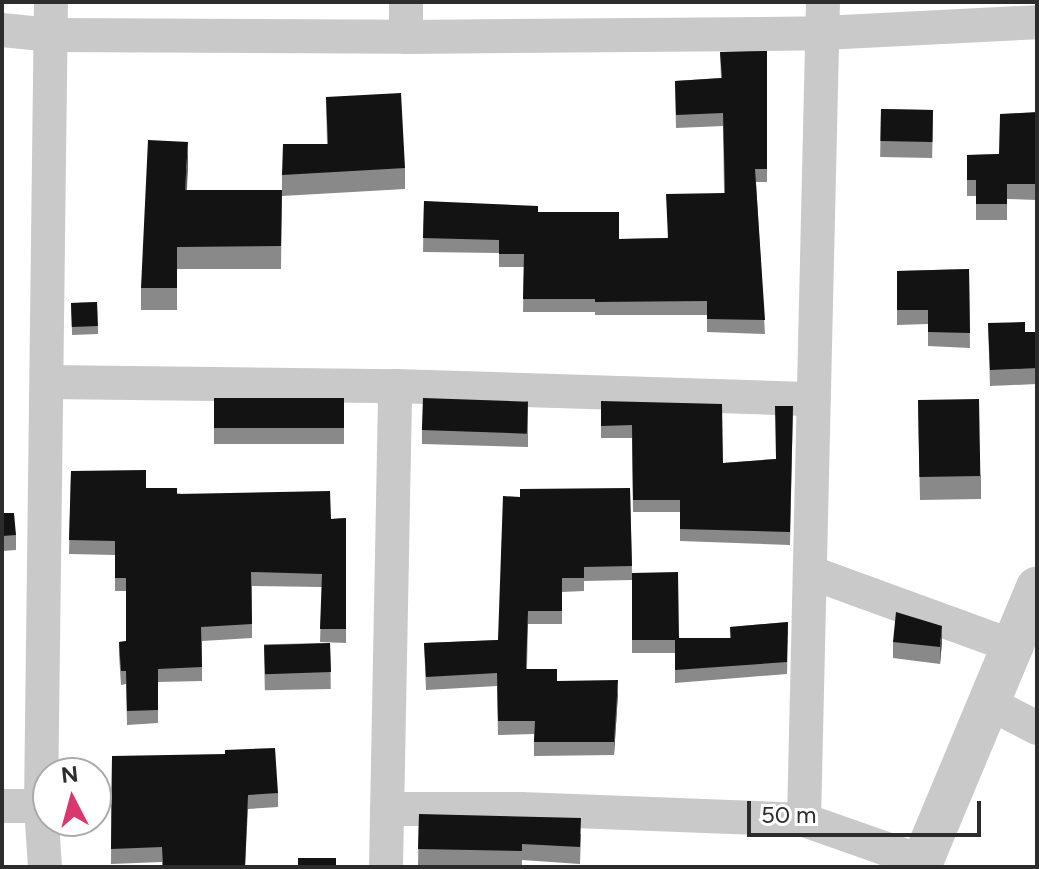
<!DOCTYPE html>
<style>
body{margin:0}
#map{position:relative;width:1039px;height:869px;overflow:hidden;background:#fff;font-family:Figtree,sans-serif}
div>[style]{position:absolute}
.minor>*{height:34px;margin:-17px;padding:0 17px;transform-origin:17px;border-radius:17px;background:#c9c9c9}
.tertiary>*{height:42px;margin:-21px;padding:0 21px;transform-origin:21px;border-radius:21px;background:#c9c9c9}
.wall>*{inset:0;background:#898989;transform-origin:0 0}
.shaded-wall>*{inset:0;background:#5a5a5a}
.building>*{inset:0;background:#131313;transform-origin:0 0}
span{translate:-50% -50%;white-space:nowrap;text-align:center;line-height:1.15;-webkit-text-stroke:8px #fff;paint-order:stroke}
.frame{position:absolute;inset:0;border:4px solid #2c2c2c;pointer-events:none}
.north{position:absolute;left:32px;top:757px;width:80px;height:80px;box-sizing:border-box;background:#fff;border:2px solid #ababab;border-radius:50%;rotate:354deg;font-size:22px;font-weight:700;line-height:32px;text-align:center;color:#2c2c2c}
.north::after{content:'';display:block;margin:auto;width:28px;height:36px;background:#da376e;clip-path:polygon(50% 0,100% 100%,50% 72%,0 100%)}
.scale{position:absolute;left:747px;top:801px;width:234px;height:36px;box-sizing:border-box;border:4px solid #2c2c2c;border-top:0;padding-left:10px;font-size:24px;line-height:28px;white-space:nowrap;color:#2c2c2c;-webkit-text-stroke:6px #fff;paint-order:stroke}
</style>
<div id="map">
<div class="minor">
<i style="left:406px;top:2px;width:35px;rotate:90deg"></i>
<i style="left:2px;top:30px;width:49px;rotate:5.8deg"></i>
<i style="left:51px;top:35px;width:355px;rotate:0.3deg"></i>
<i style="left:406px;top:37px;width:417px;rotate:-0.5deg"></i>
<i style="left:823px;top:33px;width:214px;rotate:-2.9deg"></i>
<i style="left:47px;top:382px;width:348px;rotate:0.7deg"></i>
<i style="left:395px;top:386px;width:419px;rotate:1.8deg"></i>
<i style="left:812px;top:573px;width:214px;rotate:20deg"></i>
<i style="left:989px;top:703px;width:54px;rotate:27.5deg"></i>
<i style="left:2px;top:806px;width:39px"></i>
<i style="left:387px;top:809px;width:134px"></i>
<i style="left:521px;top:809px;width:283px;rotate:2.2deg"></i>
<i style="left:804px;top:820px;width:126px;rotate:19.4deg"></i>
<i style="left:804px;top:820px;width:818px;rotate:-88.67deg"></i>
<i style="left:45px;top:867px;width:61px;rotate:-93.8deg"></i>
<i style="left:41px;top:806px;width:804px;rotate:-89.29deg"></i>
<i style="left:386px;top:867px;width:481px;rotate:-88.9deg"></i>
</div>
<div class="tertiary">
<i style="left:920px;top:867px;width:303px;rotate:-67.3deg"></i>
</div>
<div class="wall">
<i style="clip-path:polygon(767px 51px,767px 182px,756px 182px,765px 334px,707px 332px,707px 315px,595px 315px,595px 312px,523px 312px,524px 267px,499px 267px,499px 253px,423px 252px,424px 201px,538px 212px,619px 239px,667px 238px,724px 193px,723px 126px,676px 128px,675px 81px,721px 78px,720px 52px)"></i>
<i style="clip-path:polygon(326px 97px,405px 168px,405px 189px,282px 196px,282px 175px,327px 144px)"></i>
<i style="left:881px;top:109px;width:52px;height:48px;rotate:1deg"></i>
<i style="clip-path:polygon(1037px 112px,1037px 200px,1007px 199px,1007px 220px,976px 220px,976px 196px,967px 196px,967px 155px,999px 154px)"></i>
<i style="clip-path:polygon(188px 165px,187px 190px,282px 190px,281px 269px,177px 269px,177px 310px,141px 310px,141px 288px)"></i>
<i style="clip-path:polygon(969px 269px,970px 348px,928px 346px,928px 324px,897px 325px,897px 271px)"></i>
<i style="left:97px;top:302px;width:32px;height:26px;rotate:88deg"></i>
<i style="clip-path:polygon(988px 323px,1025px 332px,1037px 332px,1037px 384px,990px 386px)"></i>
<i style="left:214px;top:398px;width:130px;height:46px"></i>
<i style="clip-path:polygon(528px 401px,528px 447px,422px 444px,422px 430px)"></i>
<i style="clip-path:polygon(601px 401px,723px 463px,776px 459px,793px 406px,790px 545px,680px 541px,680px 512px,633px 512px,632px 438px,601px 438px)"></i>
<i style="clip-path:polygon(918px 401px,981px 476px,981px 499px,920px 500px)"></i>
<i style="clip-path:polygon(71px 471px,146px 488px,331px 519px,346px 518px,346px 643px,320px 642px,322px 587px,252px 586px,252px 638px,202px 641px,202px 681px,158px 682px,158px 723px,127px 725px,126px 684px,121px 685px,119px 655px,119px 642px,126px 641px,126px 591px,115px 591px,115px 555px,69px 554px)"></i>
<i style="clip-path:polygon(630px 488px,632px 573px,679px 638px,730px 638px,730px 627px,788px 622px,787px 674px,675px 683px,675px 653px,632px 653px,632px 580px,584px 581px,584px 591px,562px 592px,562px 624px,528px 624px,527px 669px,557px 681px,618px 694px,614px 755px,534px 756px,534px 734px,498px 735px,497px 686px,426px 690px,424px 643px,498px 640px,520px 497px)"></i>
<i style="clip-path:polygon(2px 513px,16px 535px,16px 550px,2px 551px)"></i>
<i style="clip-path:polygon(893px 642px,942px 642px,940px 664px,893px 658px)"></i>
<i style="left:330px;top:643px;width:46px;height:66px;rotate:89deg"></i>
<i style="clip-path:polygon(112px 756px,278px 793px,278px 807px,248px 809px,245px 867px,162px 867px,162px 862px,111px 864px)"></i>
<i style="clip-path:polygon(1037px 810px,1037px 832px,1035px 831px,1035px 815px)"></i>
<i style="clip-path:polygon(419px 814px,581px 834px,580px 864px,522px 860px,522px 867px,418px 865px)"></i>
</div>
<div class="shaded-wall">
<i style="clip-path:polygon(188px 142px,188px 165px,185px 212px,185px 190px)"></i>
<i style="clip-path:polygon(942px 626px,942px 642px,940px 664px,940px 647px)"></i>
<i style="clip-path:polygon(618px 680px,618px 694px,614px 755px,614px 742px)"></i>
</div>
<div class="building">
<i style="clip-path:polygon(767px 51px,767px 169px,755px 169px,765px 320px,707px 319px,707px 301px,595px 302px,595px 299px,523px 299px,524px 254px,499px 254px,499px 240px,423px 238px,424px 201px,538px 206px,538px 212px,619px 212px,619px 239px,668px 238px,666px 194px,725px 193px,723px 113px,676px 115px,675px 81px,722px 78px,720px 52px)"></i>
<i style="clip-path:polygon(401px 93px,405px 168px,282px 175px,283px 144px,328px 144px,326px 97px)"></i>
<i style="left:881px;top:109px;width:52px;height:32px;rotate:1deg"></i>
<i style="clip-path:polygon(1037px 112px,1037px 184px,1007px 184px,1007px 204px,976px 204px,976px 180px,967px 180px,967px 155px,999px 154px,1000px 114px)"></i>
<i style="clip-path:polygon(148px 140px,188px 142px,185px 190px,282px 190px,281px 246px,177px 247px,177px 288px,141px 288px)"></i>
<i style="clip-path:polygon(969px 269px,970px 333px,928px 332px,928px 310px,897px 310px,897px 271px)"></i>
<i style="left:97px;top:302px;width:24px;height:26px;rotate:88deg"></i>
<i style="clip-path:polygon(1025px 322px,1025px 332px,1037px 332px,1037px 368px,990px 370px,988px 323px)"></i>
<i style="left:214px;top:398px;width:130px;height:30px"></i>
<i style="left:423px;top:398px;width:105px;height:32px;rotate:2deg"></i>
<i style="left:979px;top:399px;width:77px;height:61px;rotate:89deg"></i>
<i style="clip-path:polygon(601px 401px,722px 404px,723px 463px,776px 459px,775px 406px,793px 406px,790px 532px,680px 529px,680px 500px,633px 500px,632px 425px,601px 426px)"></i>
<i style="clip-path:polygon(146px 470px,146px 488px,177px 488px,177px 494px,330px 491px,331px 519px,346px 518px,346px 629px,320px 629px,322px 574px,251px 572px,252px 624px,201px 627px,202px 667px,158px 669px,158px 710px,127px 711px,126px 671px,121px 671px,119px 642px,126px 641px,126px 578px,115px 578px,115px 541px,69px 540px,71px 471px)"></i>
<i style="clip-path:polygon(630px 488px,632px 566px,584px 567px,584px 578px,562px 578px,562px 611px,528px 611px,526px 669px,557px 669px,557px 681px,618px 680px,614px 742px,534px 742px,535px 721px,498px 721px,497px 673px,426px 677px,424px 643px,498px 640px,503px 496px,520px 497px,520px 489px)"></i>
<i style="clip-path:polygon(2px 513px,14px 513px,16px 535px,2px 536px)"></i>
<i style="clip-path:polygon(678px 572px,679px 638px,731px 638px,730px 627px,788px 622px,787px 662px,675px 670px,675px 640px,632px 640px,632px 573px)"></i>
<i style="clip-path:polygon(896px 612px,942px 626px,940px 647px,893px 642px)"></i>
<i style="left:330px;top:643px;width:29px;height:66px;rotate:88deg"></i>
<i style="clip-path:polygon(275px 748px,278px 793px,248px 795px,245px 867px,163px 867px,162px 847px,111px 849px,112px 756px,225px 754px,225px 750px)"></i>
<i style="clip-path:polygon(419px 814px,581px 818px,580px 847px,522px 844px,522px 851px,418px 849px)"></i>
<i style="left:336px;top:858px;width:9px;height:38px;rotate:90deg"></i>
</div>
<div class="frame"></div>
<div class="north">N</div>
<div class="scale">50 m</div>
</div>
